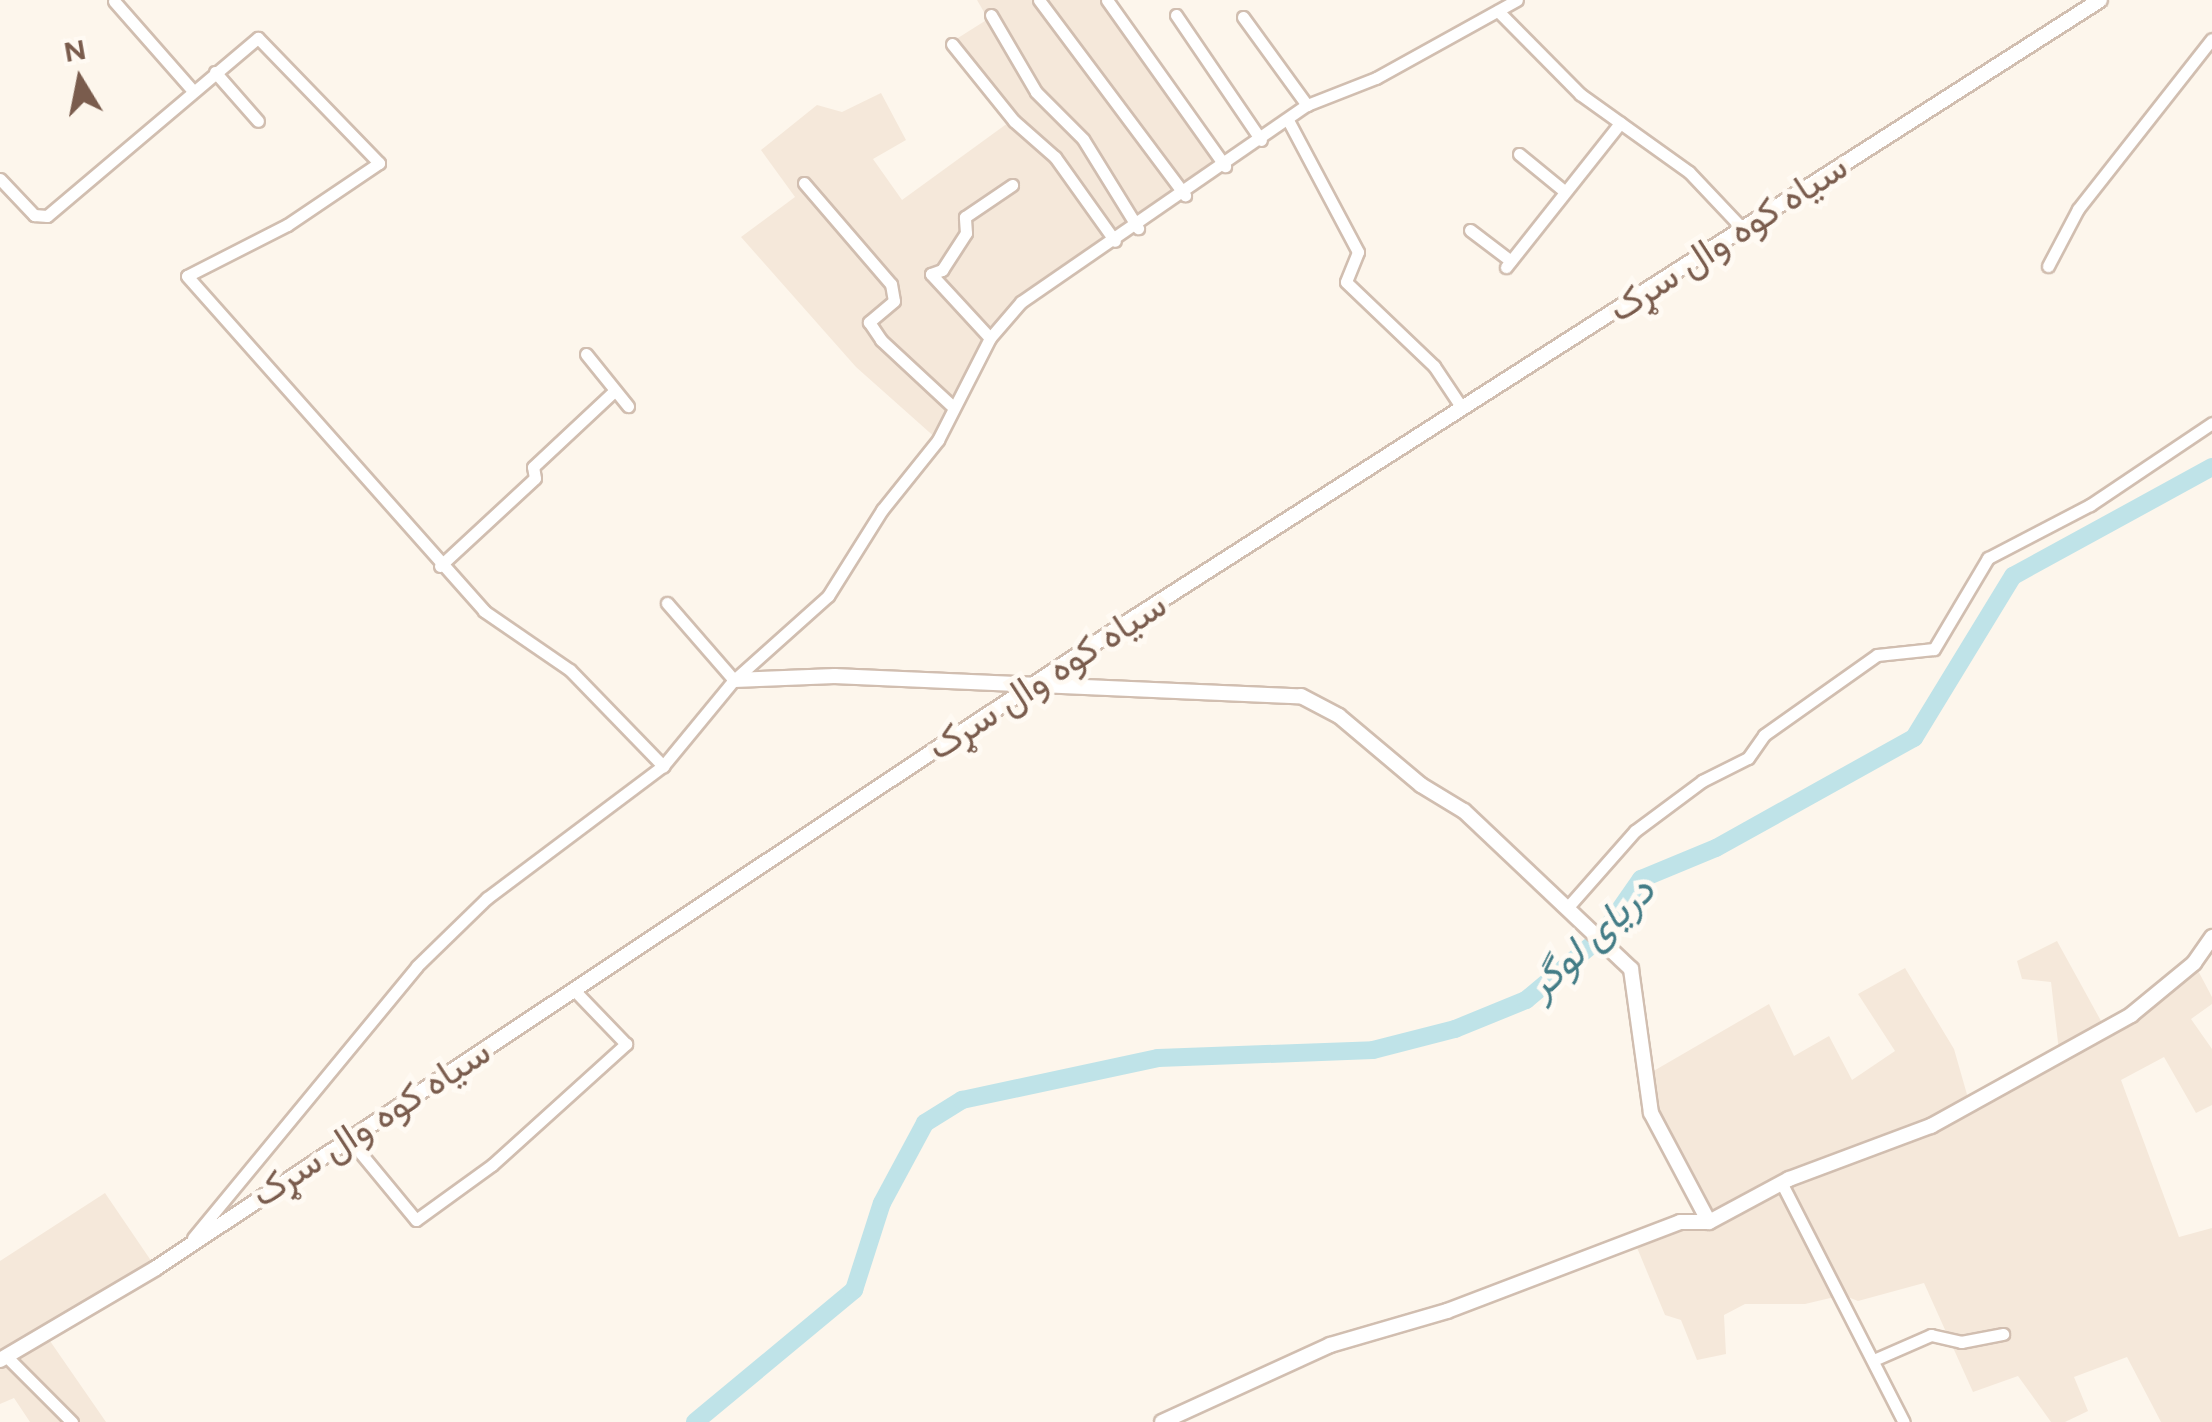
<!DOCTYPE html>
<meta charset="utf-8">
<style>
body{margin:0}
#map{position:relative;width:2212px;height:1422px;overflow:hidden;background:#fdf6ec;font-family:Figtree,Vazirmatn,sans-serif}
div>[style]{position:absolute}
.residential>*{inset:0;background:#f5e8da}
.river>*{height:18px;margin:-9px;padding:0 9px;transform-origin:9px;border-radius:9px;background:#bfe3e8}
.roads{filter:drop-shadow(2px 0 #d1beb0) drop-shadow(-2px 0 #d1beb0) drop-shadow(0 2px #d1beb0) drop-shadow(0 -2px #d1beb0)}
.minor>*{height:11px;margin:-5.5px;padding:0 5.5px;transform-origin:5.5px;border-radius:5.5px;background:#fff}
.tertiary>*{height:14px;margin:-7px;padding:0 7px;transform-origin:7px;border-radius:7px;background:#fff}
span{translate:-50% -50%;white-space:nowrap;text-align:center;line-height:1.15;-webkit-text-stroke:10px #fffaf3;paint-order:stroke}
.street-label{font-size:38px;color:#7a5c4d}
.water-label{font-size:40px;color:#437c86;font-style:italic}
.north{position:absolute;left:30px;top:30px;width:100px;height:100px;-webkit-text-stroke:8px #fffaf3;paint-order:stroke;rotate:350deg;font-size:28px;font-weight:700;line-height:40px;text-align:center;color:#7a5c4d}
.north::after{content:'';display:block;margin:auto;width:35px;height:45px;background:#7a5c4d;clip-path:polygon(50% 0,100% 100%,50% 72%,0 100%)}
</style>
<div id="map">
<div class="residential">
<i style="clip-path:polygon(977px 0,1107px 0,1225px 166px,1021px 302px,990px 338px,938px 440px,856px 367px,741px 237px,795px 197px,761px 150px,817px 105px,842px 112px,881px 93px,906px 140px,873px 159px,902px 200px,1012px 120px,950px 43px,988px 19px)"></i>
<i style="clip-path:polygon(2057px 941px,2106px 1030px,2194px 963px,2212px 997px,2212px 1004px,2191px 1019px,2212px 1049px,2212px 1105px,2196px 1113px,2164px 1057px,2121px 1080px,2179px 1237px,2212px 1228px,2212px 1422px,2161px 1422px,2127px 1357px,2074px 1377px,2088px 1411px,2065px 1422px,2051px 1422px,2018px 1376px,1973px 1392px,1924px 1283px,1858px 1301px,1843px 1295px,1805px 1304px,1745px 1304px,1724px 1315px,1726px 1354px,1697px 1360px,1681px 1320px,1665px 1315px,1633px 1238px,1707px 1222px,1645px 1076px,1769px 1004px,1794px 1056px,1829px 1036px,1852px 1080px,1895px 1051px,1858px 994px,1905px 968px,1954px 1049px,1970px 1105px,2059px 1051px,2051px 982px,2022px 979px,2017px 961px)"></i>
<i style="clip-path:polygon(105px 1193px,156px 1268px,151px 1281px,50px 1341px,106px 1422px,30px 1422px,14px 1398px,0 1404px,0 1261px)"></i>
</div>
<div class="river">
<i style="left:695px;top:1422px;width:207px;rotate:-39.7deg"></i>
<i style="left:854px;top:1290px;width:91px;rotate:-72.2deg"></i>
<i style="left:882px;top:1203px;width:91px;rotate:-61.7deg"></i>
<i style="left:925px;top:1123px;width:44px;rotate:-31.9deg"></i>
<i style="left:962px;top:1100px;width:200px;rotate:-12.1deg"></i>
<i style="left:1158px;top:1058px;width:215px;rotate:-2.1deg"></i>
<i style="left:1373px;top:1050px;width:85px;rotate:-14.4deg"></i>
<i style="left:1455px;top:1029px;width:77px;rotate:-22.2deg"></i>
<i style="left:1526px;top:1000px;width:97px;rotate:-40deg"></i>
<i style="left:1600px;top:938px;width:72px;rotate:-55.2deg"></i>
<i style="left:1641px;top:879px;width:81px;rotate:-22.5deg"></i>
<i style="left:1716px;top:848px;width:227px;rotate:-29.1deg"></i>
<i style="left:1914px;top:738px;width:190px;rotate:-58.6deg"></i>
<i style="left:2013px;top:576px;width:227px;rotate:-28.7deg"></i>
</div>
<div class="roads">
<div class="minor">
<i style="left:1039px;top:0;width:244px;rotate:53.2deg"></i>
<i style="left:1107px;top:0;width:204px;rotate:54.6deg"></i>
<i style="left:114px;top:1px;width:120px;rotate:48.7deg"></i>
<i style="left:1498px;top:11px;width:117px;rotate:45.3deg"></i>
<i style="left:1580px;top:94px;width:134px;rotate:35.6deg"></i>
<i style="left:1689px;top:172px;width:76px;rotate:46.6deg"></i>
<i style="left:991px;top:15px;width:89px;rotate:59.7deg"></i>
<i style="left:1036px;top:92px;width:66px;rotate:45deg"></i>
<i style="left:1083px;top:139px;width:105px;rotate:58.3deg"></i>
<i style="left:1176px;top:15px;width:151px;rotate:55.8deg"></i>
<i style="left:1243px;top:17px;width:109px;rotate:54deg"></i>
<i style="left:952px;top:44px;width:99px;rotate:51.2deg"></i>
<i style="left:1014px;top:121px;width:55px;rotate:41.3deg"></i>
<i style="left:1055px;top:157px;width:103px;rotate:54.5deg"></i>
<i style="left:215px;top:72px;width:65px;rotate:48.7deg"></i>
<i style="left:1289px;top:122px;width:147px;rotate:62deg"></i>
<i style="left:1358px;top:252px;width:32px;rotate:112deg"></i>
<i style="left:1346px;top:282px;width:122px;rotate:43.7deg"></i>
<i style="left:1434px;top:366px;width:50px;rotate:56.3deg"></i>
<i style="left:1519px;top:154px;width:58px;rotate:39.4deg"></i>
<i style="left:0;top:179px;width:50px;rotate:46.6deg"></i>
<i style="left:34px;top:215px;width:13px;rotate:4deg"></i>
<i style="left:47px;top:216px;width:276px;rotate:-40.2deg"></i>
<i style="left:258px;top:38px;width:174px;rotate:45.9deg"></i>
<i style="left:379px;top:163px;width:111px;rotate:146deg"></i>
<i style="left:287px;top:225px;width:112px;rotate:153deg"></i>
<i style="left:187px;top:276px;width:448px;rotate:48.4deg"></i>
<i style="left:484px;top:611px;width:104px;rotate:34.5deg"></i>
<i style="left:570px;top:670px;width:134px;rotate:45.9deg"></i>
<i style="left:804px;top:183px;width:133px;rotate:49.3deg"></i>
<i style="left:891px;top:284px;width:17px;rotate:80deg"></i>
<i style="left:894px;top:301px;width:33px;rotate:140deg"></i>
<i style="left:869px;top:322px;width:22px;rotate:56deg"></i>
<i style="left:881px;top:340px;width:96px;rotate:42.9deg"></i>
<i style="left:1470px;top:230px;width:51px;rotate:37.1deg"></i>
<i style="left:2048px;top:266px;width:64px;rotate:-62.2deg"></i>
<i style="left:2078px;top:209px;width:216px;rotate:-51.8deg"></i>
<i style="left:1506px;top:267px;width:184px;rotate:-51.6deg"></i>
<i style="left:990px;top:338px;width:87px;rotate:-132.7deg"></i>
<i style="left:931px;top:274px;width:12px;rotate:-20deg"></i>
<i style="left:942px;top:270px;width:44px;rotate:-57deg"></i>
<i style="left:966px;top:233px;width:16px;rotate:-94deg"></i>
<i style="left:965px;top:217px;width:57px;rotate:-34.2deg"></i>
<i style="left:586px;top:354px;width:67px;rotate:51.1deg"></i>
<i style="left:440px;top:566px;width:129px;rotate:-42.8deg"></i>
<i style="left:535px;top:478px;width:11px;rotate:-100deg"></i>
<i style="left:533px;top:467px;width:108px;rotate:-43.1deg"></i>
<i style="left:667px;top:603px;width:102px;rotate:49deg"></i>
<i style="left:1567px;top:908px;width:103px;rotate:-48.6deg"></i>
<i style="left:1635px;top:831px;width:84px;rotate:-36.7deg"></i>
<i style="left:1702px;top:781px;width:51px;rotate:-26.6deg"></i>
<i style="left:1748px;top:758px;width:28px;rotate:-55deg"></i>
<i style="left:1764px;top:735px;width:138px;rotate:-35.3deg"></i>
<i style="left:1877px;top:655px;width:57px;rotate:-6deg"></i>
<i style="left:1934px;top:649px;width:106px;rotate:-59.3deg"></i>
<i style="left:1988px;top:558px;width:115px;rotate:-27.5deg"></i>
<i style="left:2090px;top:505px;width:147px;rotate:-33.9deg"></i>
<i style="left:349px;top:1139px;width:105px;rotate:50.4deg"></i>
<i style="left:416px;top:1220px;width:94px;rotate:-35.9deg"></i>
<i style="left:492px;top:1165px;width:181px;rotate:-42.1deg"></i>
<i style="left:626px;top:1044px;width:75px;rotate:-133.9deg"></i>
<i style="left:1782px;top:1184px;width:267px;rotate:62.9deg"></i>
<i style="left:193px;top:1238px;width:352px;rotate:-50.5deg"></i>
<i style="left:417px;top:966px;width:98px;rotate:-44.2deg"></i>
<i style="left:487px;top:898px;width:220px;rotate:-36.9deg"></i>
<i style="left:663px;top:766px;width:112px;rotate:-50.5deg"></i>
<i style="left:734px;top:680px;width:126px;rotate:-41.8deg"></i>
<i style="left:828px;top:596px;width:102px;rotate:-57.9deg"></i>
<i style="left:882px;top:510px;width:90px;rotate:-51.3deg"></i>
<i style="left:938px;top:440px;width:114px;rotate:-63deg"></i>
<i style="left:990px;top:338px;width:48px;rotate:-49.3deg"></i>
<i style="left:1021px;top:302px;width:347px;rotate:-34.6deg"></i>
<i style="left:1307px;top:105px;width:74px;rotate:-21.4deg"></i>
<i style="left:1376px;top:78px;width:161px;rotate:-29deg"></i>
<i style="left:7px;top:1357px;width:92px;rotate:45deg"></i>
<i style="left:1876px;top:1359px;width:60px;rotate:-23.6deg"></i>
<i style="left:1931px;top:1335px;width:31px;rotate:13deg"></i>
<i style="left:1961px;top:1342px;width:43px;rotate:-10.8deg"></i>
</div>
<div class="tertiary">
<i style="left:734px;top:680px;width:101px;rotate:-2.3deg"></i>
<i style="left:835px;top:676px;width:466px;rotate:2.5deg"></i>
<i style="left:1301px;top:696px;width:43px;rotate:27.8deg"></i>
<i style="left:1339px;top:716px;width:107px;rotate:40.1deg"></i>
<i style="left:1421px;top:785px;width:50px;rotate:31.2deg"></i>
<i style="left:1464px;top:811px;width:230px;rotate:43.4deg"></i>
<i style="left:1631px;top:969px;width:145px;rotate:82.1deg"></i>
<i style="left:1651px;top:1113px;width:123px;rotate:62deg"></i>
<i style="left:0;top:1360px;width:181px;rotate:-30.5deg"></i>
<i style="left:156px;top:1268px;width:1152px;rotate:-33.63deg"></i>
<i style="left:1115px;top:630px;width:1169px;rotate:-32.6deg"></i>
<i style="left:1162px;top:1422px;width:185px;rotate:-24.6deg"></i>
<i style="left:1330px;top:1345px;width:122px;rotate:-16.2deg"></i>
<i style="left:1447px;top:1311px;width:249px;rotate:-20.9deg"></i>
<i style="left:1680px;top:1222px;width:29px"></i>
<i style="left:1709px;top:1222px;width:91px;rotate:-28.3deg"></i>
<i style="left:1789px;top:1179px;width:152px;rotate:-20.5deg"></i>
<i style="left:1931px;top:1126px;width:229px;rotate:-29deg"></i>
<i style="left:2131px;top:1015px;width:82px;rotate:-39.5deg"></i>
<i style="left:2194px;top:963px;width:32px;rotate:-55deg"></i>
</div>
</div>
<div class="street-label">
<span style="left:1728px;top:238px;rotate:-33deg">سیاه کوه وال سړک</span>
<span style="left:1047px;top:676px;rotate:-33deg">سیاه کوه وال سړک</span>
<span style="left:371px;top:1123px;rotate:-33deg">سیاه کوه وال سړک</span>
</div>
<div class="water-label">
<span style="left:1590px;top:937px;rotate:-43deg">دریای لوگر</span>
</div>
<div class="north">N</div>
</div>
